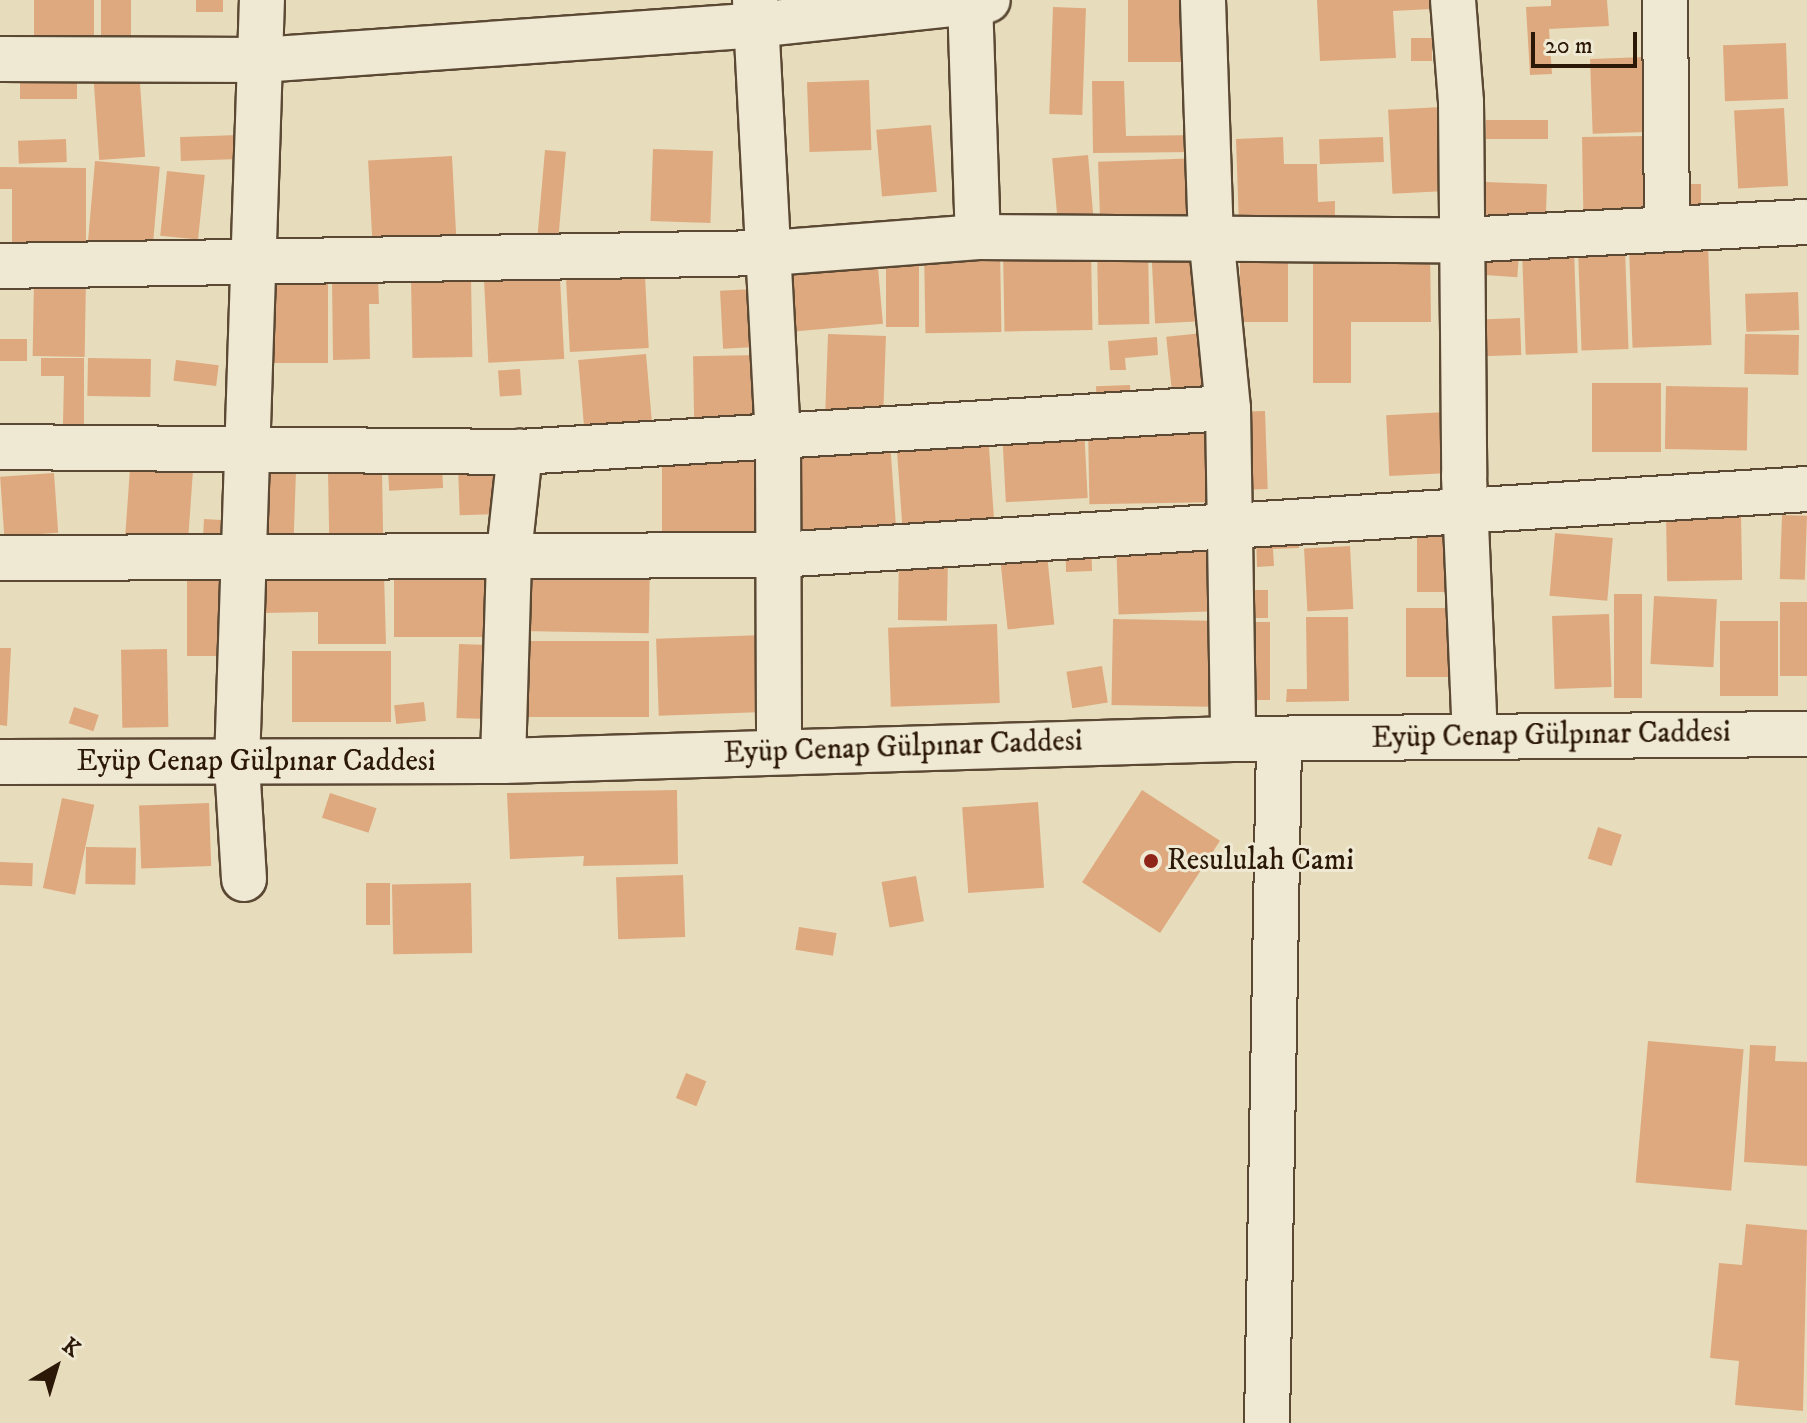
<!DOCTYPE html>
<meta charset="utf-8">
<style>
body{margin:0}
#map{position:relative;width:1807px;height:1423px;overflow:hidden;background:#e7ddbc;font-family:"IM FELL DW Pica",serif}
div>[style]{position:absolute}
.building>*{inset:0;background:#dfa97f;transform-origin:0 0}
.roads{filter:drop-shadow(2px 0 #5b4934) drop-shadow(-2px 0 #5b4934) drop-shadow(0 2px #5b4934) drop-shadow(0 -2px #5b4934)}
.minor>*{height:44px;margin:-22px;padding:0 22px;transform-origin:22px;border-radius:22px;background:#efe9d3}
.dots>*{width:22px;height:22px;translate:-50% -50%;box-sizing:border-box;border:4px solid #efe9d3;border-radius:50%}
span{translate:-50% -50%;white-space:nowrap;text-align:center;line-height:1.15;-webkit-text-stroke:6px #efe9d3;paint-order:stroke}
.street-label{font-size:30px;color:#2c1807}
.poi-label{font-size:30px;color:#2c1807}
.left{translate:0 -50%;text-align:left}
.north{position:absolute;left:16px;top:1327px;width:80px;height:80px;-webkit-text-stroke:6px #efe9d3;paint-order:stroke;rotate:38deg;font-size:22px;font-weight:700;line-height:32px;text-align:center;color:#2c1807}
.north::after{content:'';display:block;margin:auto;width:28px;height:36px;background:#2c1807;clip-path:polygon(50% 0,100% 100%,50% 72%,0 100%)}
.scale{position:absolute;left:1531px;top:32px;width:106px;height:36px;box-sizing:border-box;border:4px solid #2c1807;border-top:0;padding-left:10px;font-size:24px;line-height:28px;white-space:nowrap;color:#2c1807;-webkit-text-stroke:6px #efe9d3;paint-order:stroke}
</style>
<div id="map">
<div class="building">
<i style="left:34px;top:0;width:60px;height:42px"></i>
<i style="left:101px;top:0;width:30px;height:41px"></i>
<i style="left:196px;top:0;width:27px;height:12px"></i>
<i style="left:1128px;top:0;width:63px;height:62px"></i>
<i style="clip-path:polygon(1317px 0,1431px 0,1431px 9px,1393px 11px,1396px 58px,1320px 61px)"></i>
<i style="clip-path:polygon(1551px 0,1607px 0,1609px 26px,1549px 29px,1552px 74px,1530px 75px,1526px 7px,1551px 6px)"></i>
<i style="left:1053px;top:7px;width:33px;height:107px;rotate:2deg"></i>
<i style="left:1411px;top:38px;width:21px;height:23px"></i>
<i style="left:1786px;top:43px;width:56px;height:63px;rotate:88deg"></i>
<i style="left:1645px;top:57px;width:75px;height:55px;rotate:88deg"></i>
<i style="left:20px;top:66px;width:57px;height:33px"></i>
<i style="left:139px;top:69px;width:88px;height:46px;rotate:86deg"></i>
<i style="left:869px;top:80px;width:70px;height:62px;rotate:88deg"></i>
<i style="clip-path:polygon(1092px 81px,1124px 81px,1126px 136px,1198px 135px,1198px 152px,1093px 153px)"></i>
<i style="left:1442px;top:107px;width:84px;height:54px;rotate:87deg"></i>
<i style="left:1784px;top:108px;width:78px;height:50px;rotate:87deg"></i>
<i style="left:1486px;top:120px;width:62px;height:19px"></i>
<i style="left:931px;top:125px;width:67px;height:55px;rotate:85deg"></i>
<i style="left:238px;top:135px;width:24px;height:58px;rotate:88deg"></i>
<i style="left:1646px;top:136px;width:77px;height:64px;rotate:89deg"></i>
<i style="clip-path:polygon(1283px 137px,1284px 164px,1317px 164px,1318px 202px,1335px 201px,1335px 223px,1239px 227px,1236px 139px)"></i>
<i style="left:1383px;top:137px;width:25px;height:64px;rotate:88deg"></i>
<i style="left:66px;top:139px;width:23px;height:48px;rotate:88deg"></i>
<i style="left:653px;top:149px;width:60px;height:72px;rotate:2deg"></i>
<i style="left:545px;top:150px;width:21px;height:85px;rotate:5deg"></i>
<i style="left:1088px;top:155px;width:66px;height:36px;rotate:85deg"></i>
<i style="left:452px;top:156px;width:86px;height:84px;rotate:87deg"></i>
<i style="left:1202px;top:158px;width:61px;height:104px;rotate:88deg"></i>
<i style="left:95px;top:161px;width:65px;height:80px;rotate:5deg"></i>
<i style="clip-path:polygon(0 167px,86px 168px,86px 251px,12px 250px,12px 189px,0 189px)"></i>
<i style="left:167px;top:171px;width:38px;height:65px;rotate:6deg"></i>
<i style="left:1486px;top:182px;width:61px;height:36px;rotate:2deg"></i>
<i style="left:1680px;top:184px;width:21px;height:24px"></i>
<i style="left:1148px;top:244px;width:80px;height:51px;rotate:89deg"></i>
<i style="left:1203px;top:244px;width:77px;height:52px;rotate:87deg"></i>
<i style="clip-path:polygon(1313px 245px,1430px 246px,1431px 322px,1351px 322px,1351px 383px,1313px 383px)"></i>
<i style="left:1708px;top:245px;width:100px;height:79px;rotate:88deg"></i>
<i style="left:1091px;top:247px;width:83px;height:88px;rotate:89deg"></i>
<i style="left:1240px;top:247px;width:48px;height:75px"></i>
<i style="left:1625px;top:248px;width:101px;height:47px;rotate:88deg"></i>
<i style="left:1000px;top:249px;width:83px;height:76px;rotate:89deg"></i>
<i style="left:1574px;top:249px;width:104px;height:52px;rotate:88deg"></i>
<i style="left:1472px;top:251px;width:47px;height:23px;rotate:4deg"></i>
<i style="left:886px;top:255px;width:33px;height:72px"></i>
<i style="left:877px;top:256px;width:68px;height:95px;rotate:85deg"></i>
<i style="left:471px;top:276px;width:81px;height:60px;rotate:89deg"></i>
<i style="left:645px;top:276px;width:72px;height:79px;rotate:87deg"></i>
<i style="left:34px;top:278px;width:52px;height:78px;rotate:1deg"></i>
<i style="left:270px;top:278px;width:58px;height:85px"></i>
<i style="clip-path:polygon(378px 278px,379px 304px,369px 304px,370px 359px,333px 360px,332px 279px)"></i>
<i style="left:560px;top:278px;width:81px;height:76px;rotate:87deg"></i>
<i style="left:753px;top:289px;width:58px;height:33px;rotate:87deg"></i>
<i style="left:1798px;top:292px;width:38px;height:53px;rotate:88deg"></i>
<i style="left:1520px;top:318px;width:37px;height:47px;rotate:88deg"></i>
<i style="left:1203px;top:333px;width:57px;height:37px;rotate:84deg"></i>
<i style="left:828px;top:334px;width:58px;height:75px;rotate:2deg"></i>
<i style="left:1745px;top:334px;width:54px;height:40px;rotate:1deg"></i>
<i style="clip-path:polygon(1157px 337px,1158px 355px,1125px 358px,1126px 370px,1110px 370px,1108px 341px)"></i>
<i style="left:0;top:339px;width:27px;height:22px"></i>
<i style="left:646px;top:354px;width:68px;height:68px;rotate:85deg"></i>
<i style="left:759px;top:355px;width:81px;height:66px;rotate:89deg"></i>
<i style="clip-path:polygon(41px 358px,84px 358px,84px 436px,41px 436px,41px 424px,63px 424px,64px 376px,41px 376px)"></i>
<i style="left:88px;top:358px;width:63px;height:38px;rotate:1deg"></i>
<i style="left:176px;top:360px;width:43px;height:21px;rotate:7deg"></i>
<i style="left:520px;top:369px;width:26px;height:22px;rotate:86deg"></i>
<i style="left:1592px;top:383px;width:69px;height:69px"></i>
<i style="left:1130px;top:385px;width:27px;height:34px;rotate:88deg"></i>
<i style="left:1666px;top:386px;width:82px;height:63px;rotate:1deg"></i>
<i style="left:1265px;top:411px;width:78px;height:25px;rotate:88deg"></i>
<i style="left:1447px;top:412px;width:61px;height:61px;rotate:87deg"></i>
<i style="left:1220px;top:424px;width:78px;height:132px;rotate:89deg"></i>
<i style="left:1084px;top:427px;width:71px;height:82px;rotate:87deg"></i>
<i style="left:988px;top:433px;width:93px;height:92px;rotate:86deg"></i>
<i style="left:890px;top:441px;width:90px;height:100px;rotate:86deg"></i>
<i style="left:662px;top:449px;width:102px;height:83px"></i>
<i style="left:498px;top:465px;width:49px;height:40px;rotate:88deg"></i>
<i style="left:442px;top:467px;width:21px;height:54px;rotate:87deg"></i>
<i style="left:130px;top:468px;width:63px;height:67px;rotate:4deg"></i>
<i style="left:382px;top:470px;width:64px;height:54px;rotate:89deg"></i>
<i style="left:261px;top:471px;width:35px;height:66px;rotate:2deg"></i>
<i style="left:54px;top:473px;width:60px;height:54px;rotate:86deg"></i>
<i style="left:1741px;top:513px;width:67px;height:75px;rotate:89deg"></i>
<i style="left:1782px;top:515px;width:25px;height:64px;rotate:2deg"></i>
<i style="left:204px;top:519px;width:17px;height:21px;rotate:3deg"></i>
<i style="left:1417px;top:525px;width:39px;height:67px"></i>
<i style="left:1555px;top:533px;width:58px;height:63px;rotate:5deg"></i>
<i style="clip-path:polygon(1299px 536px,1299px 548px,1273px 549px,1274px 566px,1257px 567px,1256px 537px)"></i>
<i style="left:1220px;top:537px;width:74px;height:104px;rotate:88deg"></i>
<i style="left:1091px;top:540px;width:31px;height:26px;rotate:88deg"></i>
<i style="left:1046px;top:545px;width:80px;height:47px;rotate:84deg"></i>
<i style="left:1350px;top:546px;width:63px;height:46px;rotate:87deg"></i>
<i style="left:899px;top:555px;width:49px;height:65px;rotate:1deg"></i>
<i style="left:521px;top:558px;width:129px;height:73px;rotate:1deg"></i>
<i style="left:187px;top:573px;width:39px;height:83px"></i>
<i style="clip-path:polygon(384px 573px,386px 644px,318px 644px,318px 612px,263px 613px,262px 575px)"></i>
<i style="left:394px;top:577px;width:94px;height:60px"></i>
<i style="left:1251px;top:590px;width:17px;height:28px"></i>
<i style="left:1614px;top:594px;width:28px;height:104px"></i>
<i style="left:1654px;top:596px;width:63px;height:68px;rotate:3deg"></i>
<i style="left:1780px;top:602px;width:27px;height:74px"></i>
<i style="left:1406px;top:608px;width:58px;height:69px"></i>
<i style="left:1609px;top:614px;width:73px;height:57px;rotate:88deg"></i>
<i style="clip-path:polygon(1306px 617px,1348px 617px,1349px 701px,1286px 702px,1287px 689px,1307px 689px)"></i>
<i style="left:1113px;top:619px;width:110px;height:86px;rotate:1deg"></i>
<i style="left:1720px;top:621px;width:58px;height:75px"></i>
<i style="left:1253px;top:622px;width:17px;height:78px"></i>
<i style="left:997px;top:624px;width:79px;height:109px;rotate:88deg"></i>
<i style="left:765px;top:635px;width:77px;height:109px;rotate:88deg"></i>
<i style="left:518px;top:641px;width:131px;height:76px"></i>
<i style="left:459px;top:644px;width:30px;height:74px;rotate:2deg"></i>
<i style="clip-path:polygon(0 648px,11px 648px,7px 726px,0 725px)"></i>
<i style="left:167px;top:649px;width:78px;height:46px;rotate:89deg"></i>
<i style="left:292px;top:651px;width:99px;height:71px"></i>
<i style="left:1102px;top:666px;width:37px;height:36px;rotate:81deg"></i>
<i style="left:424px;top:702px;width:19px;height:30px;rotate:84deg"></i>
<i style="left:74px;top:707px;width:26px;height:17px;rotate:18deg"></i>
<i style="clip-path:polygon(677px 790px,678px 864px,583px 866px,584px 856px,510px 859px,507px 793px)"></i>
<i style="left:1142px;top:790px;width:93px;height:110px;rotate:33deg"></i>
<i style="left:330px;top:793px;width:49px;height:26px;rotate:18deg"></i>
<i style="left:62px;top:798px;width:33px;height:92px;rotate:12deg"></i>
<i style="left:1038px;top:802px;width:86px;height:76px;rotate:86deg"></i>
<i style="left:209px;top:803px;width:63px;height:70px;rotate:88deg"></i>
<i style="left:1598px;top:827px;width:25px;height:33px;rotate:18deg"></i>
<i style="left:86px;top:847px;width:50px;height:37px;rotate:1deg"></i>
<i style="left:0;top:862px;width:33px;height:23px;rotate:2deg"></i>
<i style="left:683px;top:875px;width:62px;height:67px;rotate:88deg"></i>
<i style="left:916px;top:876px;width:46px;height:35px;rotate:80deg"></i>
<i style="left:366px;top:883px;width:24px;height:42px"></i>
<i style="left:471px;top:883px;width:70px;height:79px;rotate:89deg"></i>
<i style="left:799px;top:927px;width:38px;height:23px;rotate:9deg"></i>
<i style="left:1648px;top:1041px;width:96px;height:142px;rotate:5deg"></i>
<i style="clip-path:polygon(1750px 1045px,1776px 1046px,1775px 1061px,1807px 1062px,1807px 1166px,1744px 1162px)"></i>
<i style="left:686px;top:1073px;width:22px;height:27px;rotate:22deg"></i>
<i style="clip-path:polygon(1746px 1224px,1807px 1230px,1803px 1411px,1735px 1405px,1739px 1361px,1710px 1358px,1719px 1263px,1742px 1265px)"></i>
</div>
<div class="roads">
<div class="minor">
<i style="left:755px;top:0;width:441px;rotate:87deg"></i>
<i style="left:778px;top:440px;width:310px;rotate:89.8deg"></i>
<i style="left:970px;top:0;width:237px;rotate:88.1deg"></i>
<i style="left:1203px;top:0;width:235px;rotate:88.1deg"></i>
<i style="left:1211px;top:235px;width:174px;rotate:84.4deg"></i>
<i style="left:1228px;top:408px;width:331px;rotate:89.1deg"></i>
<i style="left:1453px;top:0;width:102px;rotate:85.5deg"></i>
<i style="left:1461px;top:102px;width:374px;rotate:89.5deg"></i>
<i style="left:1464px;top:476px;width:261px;rotate:87.6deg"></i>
<i style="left:1665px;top:0;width:229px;rotate:89.5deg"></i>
<i style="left:0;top:59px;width:260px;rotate:0.2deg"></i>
<i style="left:260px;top:60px;width:496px;rotate:-4deg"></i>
<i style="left:755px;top:25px;width:234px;rotate:-6.1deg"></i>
<i style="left:0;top:266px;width:770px;rotate:-0.97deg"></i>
<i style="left:770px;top:253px;width:209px;rotate:-4.4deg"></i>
<i style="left:978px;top:237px;width:484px;rotate:0.4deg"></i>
<i style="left:1462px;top:240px;width:345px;rotate:-3deg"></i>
<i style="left:0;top:447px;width:520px;rotate:0.55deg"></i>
<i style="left:520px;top:452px;width:709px;rotate:-3.56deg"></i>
<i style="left:0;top:558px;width:778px;rotate:-0.22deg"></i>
<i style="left:778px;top:555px;width:1031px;rotate:-3.67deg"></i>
<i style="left:503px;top:761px;width:208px;rotate:-88.3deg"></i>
<i style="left:509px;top:553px;width:102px;rotate:-83.8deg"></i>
<i style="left:0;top:762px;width:503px;rotate:-0.11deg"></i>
<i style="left:503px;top:761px;width:730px;rotate:-1.73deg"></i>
<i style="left:1233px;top:739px;width:574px;rotate:-0.5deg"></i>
<i style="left:244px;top:879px;width:115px;rotate:-93.5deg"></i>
<i style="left:237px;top:764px;width:764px;rotate:-88.13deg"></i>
<i style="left:1267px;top:1423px;width:684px;rotate:-88.99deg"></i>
</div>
</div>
<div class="dots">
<i style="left:1151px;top:861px;background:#8f2418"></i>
</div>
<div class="street-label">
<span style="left:1551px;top:736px;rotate:-1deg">Eyüp Cenap Gülpınar Caddesi</span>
<span style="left:903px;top:748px;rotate:-2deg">Eyüp Cenap Gülpınar Caddesi</span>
<span style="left:256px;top:762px">Eyüp Cenap Gülpınar Caddesi</span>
</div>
<div class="poi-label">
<span class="left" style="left:1167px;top:861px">Resululah Cami</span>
</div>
<div class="north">K</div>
<div class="scale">20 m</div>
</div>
